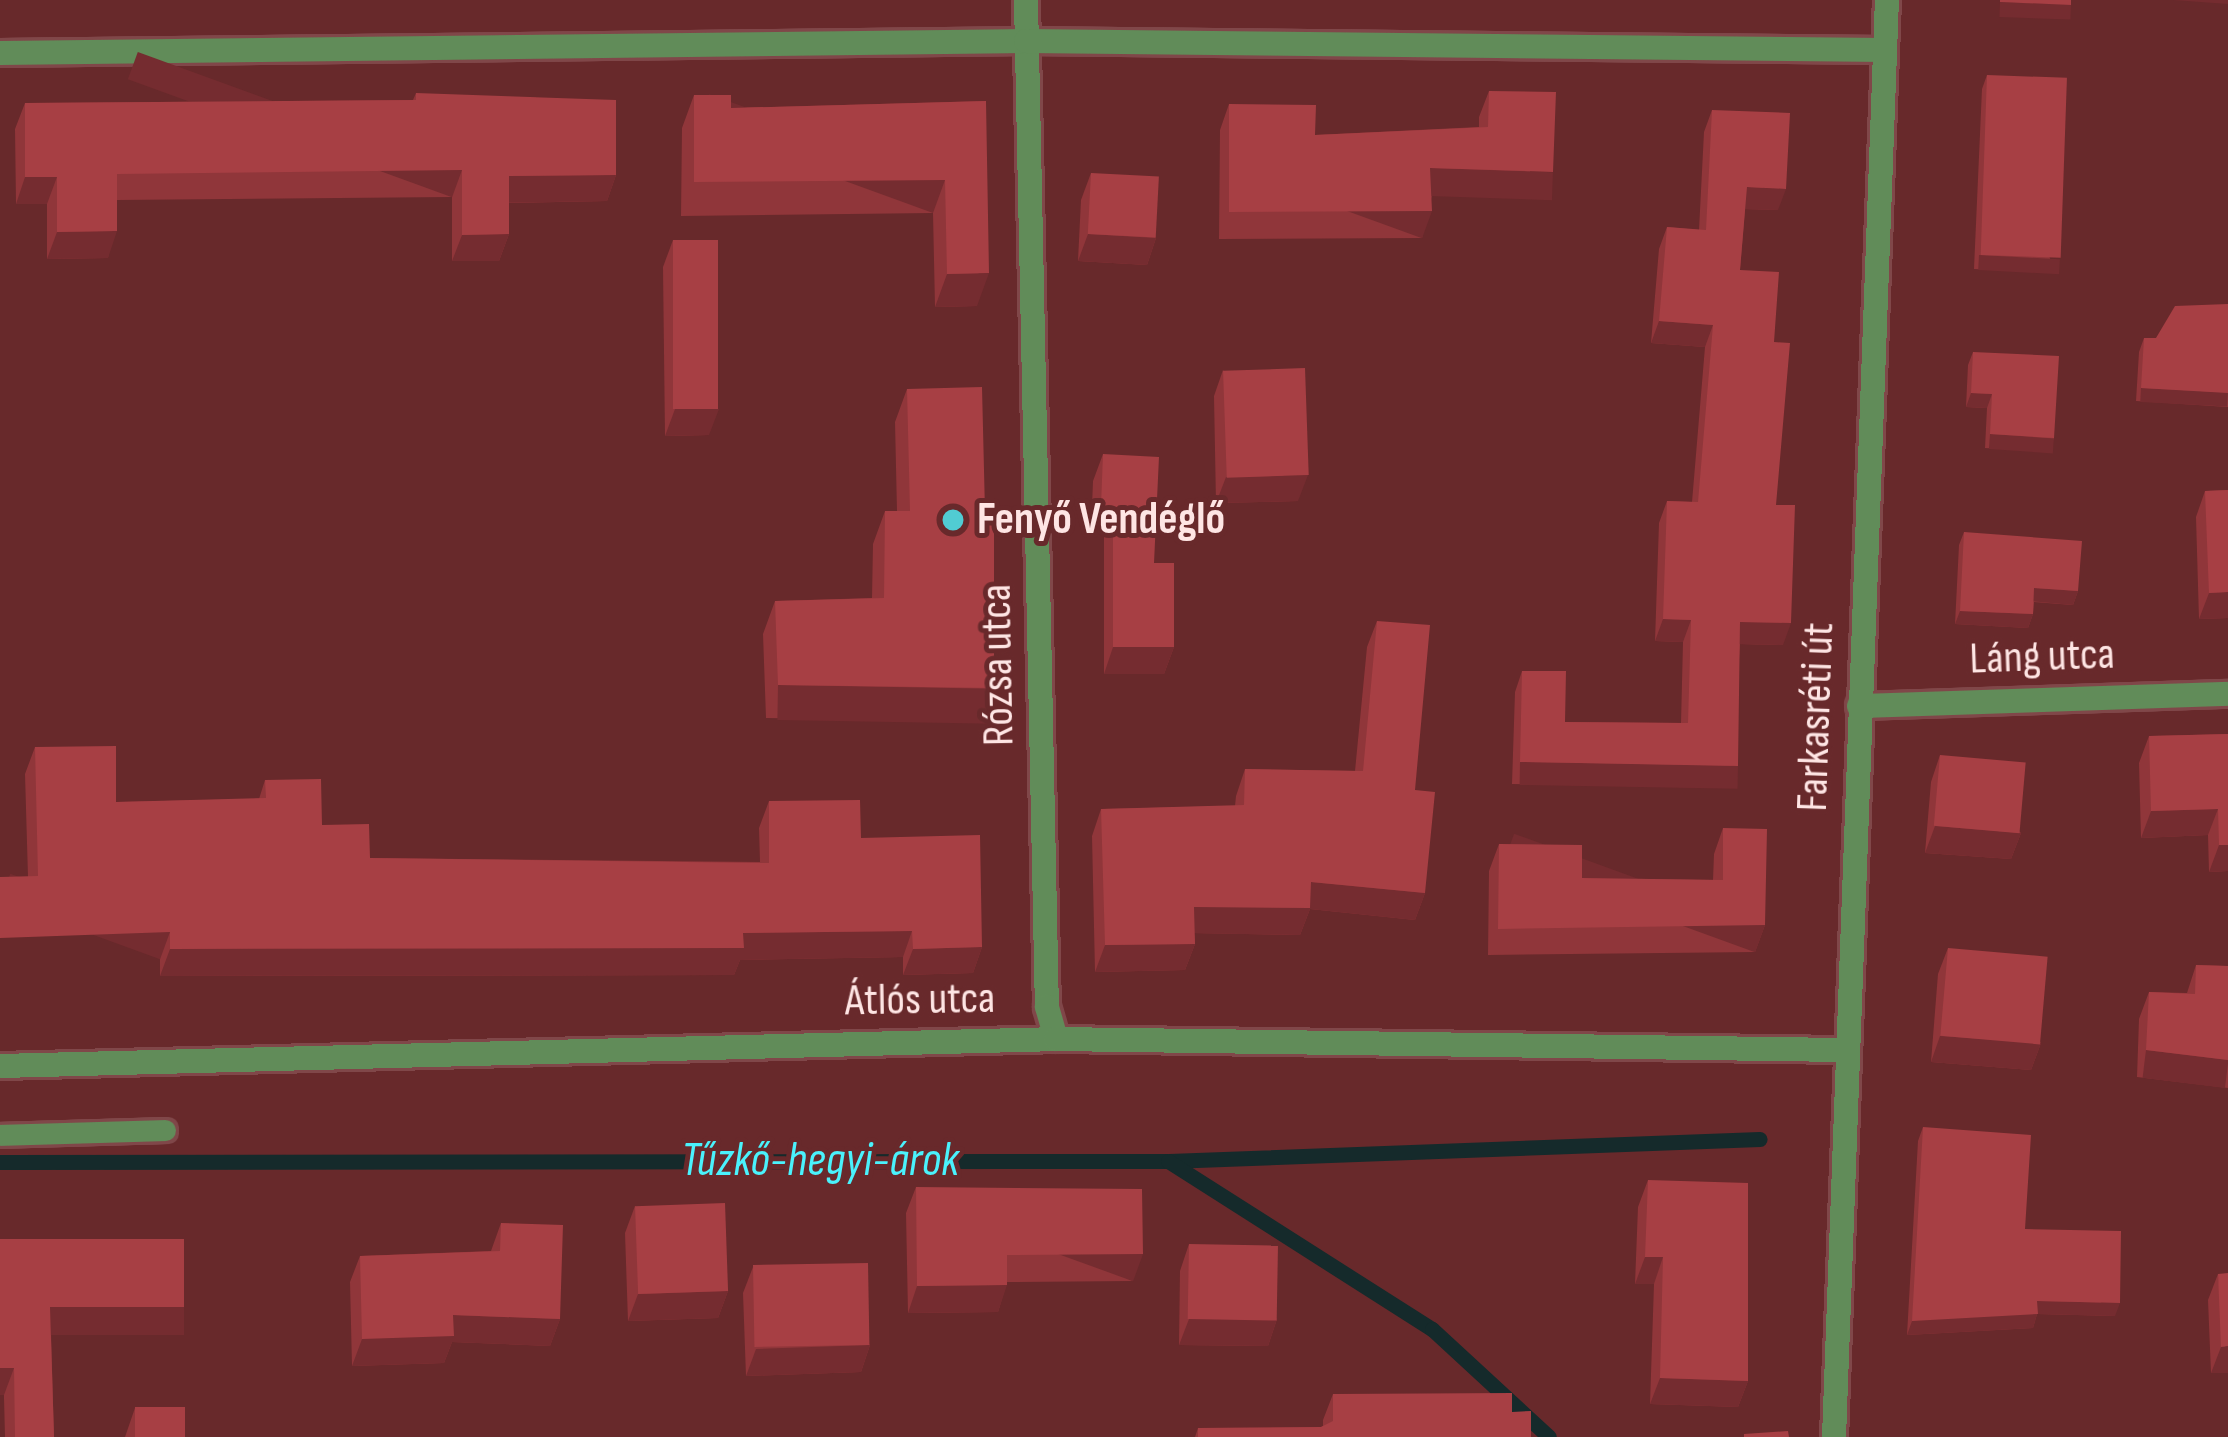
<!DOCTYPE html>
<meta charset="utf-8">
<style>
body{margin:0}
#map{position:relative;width:2228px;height:1437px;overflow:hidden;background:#68292b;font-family:"Sofia Sans Condensed",sans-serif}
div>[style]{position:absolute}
.stream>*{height:15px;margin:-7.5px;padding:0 7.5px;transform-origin:7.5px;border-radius:7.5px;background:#152a2b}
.roads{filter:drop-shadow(3px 0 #804749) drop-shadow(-3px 0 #804749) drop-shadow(0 3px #804749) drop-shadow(0 -3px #804749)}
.lane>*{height:21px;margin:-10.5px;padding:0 10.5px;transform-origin:10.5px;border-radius:10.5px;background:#618c59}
.street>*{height:24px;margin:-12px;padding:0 12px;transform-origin:12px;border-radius:12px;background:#618c59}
.wall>*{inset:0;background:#90363a}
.shaded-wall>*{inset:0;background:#752c30;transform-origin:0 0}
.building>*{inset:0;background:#a73f44;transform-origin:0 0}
.dots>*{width:33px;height:33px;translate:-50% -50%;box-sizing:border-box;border:6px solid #68292b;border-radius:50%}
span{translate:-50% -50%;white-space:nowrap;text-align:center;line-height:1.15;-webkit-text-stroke:10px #68292b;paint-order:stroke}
.poi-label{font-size:45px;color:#fee5e4;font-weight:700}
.left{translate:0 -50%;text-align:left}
.street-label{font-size:45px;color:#fee5e4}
.water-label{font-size:48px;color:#4af2fc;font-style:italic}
</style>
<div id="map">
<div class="stream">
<i style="left:1169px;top:1161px;width:591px;rotate:-2.13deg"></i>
<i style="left:0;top:1162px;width:1168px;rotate:-0.05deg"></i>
<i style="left:1168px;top:1161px;width:313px;rotate:32.5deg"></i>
<i style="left:1432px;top:1329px;width:159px;rotate:42.7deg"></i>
</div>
<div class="roads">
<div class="lane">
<i style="left:0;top:1135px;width:165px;rotate:-1.7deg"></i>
</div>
<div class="street">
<i style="left:1026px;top:0;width:1007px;rotate:88.81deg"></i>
<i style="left:1047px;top:1007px;width:33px;rotate:74deg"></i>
<i style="left:0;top:53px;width:1026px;rotate:-0.67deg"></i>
<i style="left:1026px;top:41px;width:859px;rotate:0.6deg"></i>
<i style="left:1859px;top:706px;width:369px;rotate:-1.9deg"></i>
<i style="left:0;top:1066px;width:1056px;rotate:-1.46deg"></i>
<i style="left:1056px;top:1039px;width:787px;rotate:0.8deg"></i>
<i style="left:1834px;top:1437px;width:1438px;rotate:-87.89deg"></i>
</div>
</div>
<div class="wall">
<i style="clip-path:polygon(1987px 75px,2055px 273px,1974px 269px,1982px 89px)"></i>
<i style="clip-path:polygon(1489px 91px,1544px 199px,1432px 195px,1422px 238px,1219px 239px,1220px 130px,1229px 104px,1315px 135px,1479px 127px,1479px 117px)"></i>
<i style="clip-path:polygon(416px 93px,616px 175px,607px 201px,509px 203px,509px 234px,499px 261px,452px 261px,452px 197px,117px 200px,108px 258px,47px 259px,47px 204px,16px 204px,15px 129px,25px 103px,413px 100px)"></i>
<i style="clip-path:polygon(694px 95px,731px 108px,986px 101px,977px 306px,935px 307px,933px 213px,681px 216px,682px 128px)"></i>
<i style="clip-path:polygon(1712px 110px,1778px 210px,1745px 209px,1740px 270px,1774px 342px,1776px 505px,1783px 645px,1740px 644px,1730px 788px,1512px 784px,1515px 692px,1522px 671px,1565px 722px,1681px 723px,1683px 642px,1655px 641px,1659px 523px,1667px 501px,1692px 502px,1705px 347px,1651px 343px,1659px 249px,1667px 227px,1699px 230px,1704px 132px)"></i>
<i style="clip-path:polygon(1091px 173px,1156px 238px,1147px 265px,1078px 261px,1081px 200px)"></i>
<i style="clip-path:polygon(673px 240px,709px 435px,665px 436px,663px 267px)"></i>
<i style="clip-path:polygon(2228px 304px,2228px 407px,2136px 401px,2139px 352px,2144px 338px,2156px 338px)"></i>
<i style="clip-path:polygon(1973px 352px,2054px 438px,2049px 452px,1985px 448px,1987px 408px,1966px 407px,1968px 365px)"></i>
<i style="clip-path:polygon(1223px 370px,1298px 501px,1216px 503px,1214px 396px)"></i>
<i style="clip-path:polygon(907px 389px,985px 511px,994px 688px,982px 721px,766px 718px,763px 634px,775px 601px,872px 598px,873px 544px,885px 511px,897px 511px,895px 422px)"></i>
<i style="clip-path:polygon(1103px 454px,1154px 563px,1174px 647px,1164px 674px,1104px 674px,1104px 533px,1091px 533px,1093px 481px)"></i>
<i style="clip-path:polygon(2228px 490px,2228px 618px,2199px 619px,2196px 517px,2205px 491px)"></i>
<i style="clip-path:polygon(1964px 532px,2078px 591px,2073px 605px,2034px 602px,2033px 614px,2028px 628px,1955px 624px,1959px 545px)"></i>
<i style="clip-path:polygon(1377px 621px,1415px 790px,1425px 893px,1415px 920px,1310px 909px,1300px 935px,1194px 933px,1195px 944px,1185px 970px,1095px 972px,1092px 836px,1101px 809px,1235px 806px,1236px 796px,1245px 769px,1355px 771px,1367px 647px)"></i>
<i style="clip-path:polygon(2228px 734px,2228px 871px,2209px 872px,2208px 835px,2141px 838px,2139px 763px,2149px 736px)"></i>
<i style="clip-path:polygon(35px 747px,116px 802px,259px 799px,265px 780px,322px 825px,370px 858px,760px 862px,759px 828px,769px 801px,861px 838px,982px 947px,973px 973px,903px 975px,903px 957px,740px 960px,734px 975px,160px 976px,160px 959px,28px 877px,25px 774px)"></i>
<i style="clip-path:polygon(1940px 755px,2021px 833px,2011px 859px,1925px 853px,1931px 782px)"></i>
<i style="clip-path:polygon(1723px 828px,1765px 925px,1755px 952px,1488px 955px,1489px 871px,1499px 844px,1582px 878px,1713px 880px,1714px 854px)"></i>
<i style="clip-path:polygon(1948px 948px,2041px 1043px,2031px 1070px,1931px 1062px,1938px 974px)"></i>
<i style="clip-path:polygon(2196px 965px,2228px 966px,2228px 1088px,2137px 1077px,2139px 1019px,2149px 992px,2187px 993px)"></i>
<i style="clip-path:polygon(1923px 1127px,2025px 1229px,2115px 1316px,2037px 1314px,2033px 1328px,1907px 1335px,1918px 1141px)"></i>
<i style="clip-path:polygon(1648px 1180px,1748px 1381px,1738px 1407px,1650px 1404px,1654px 1284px,1635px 1284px,1638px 1207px)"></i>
<i style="clip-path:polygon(916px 1187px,1133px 1281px,1007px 1282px,998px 1312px,908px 1313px,906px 1213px)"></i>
<i style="clip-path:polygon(635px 1206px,728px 1291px,718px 1318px,628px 1321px,625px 1233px)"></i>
<i style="clip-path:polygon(501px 1223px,560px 1319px,550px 1346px,452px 1342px,444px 1363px,352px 1366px,350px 1282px,360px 1256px,491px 1251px)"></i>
<i style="clip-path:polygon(0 1239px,174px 1333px,51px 1333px,54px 1437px,5px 1437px)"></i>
<i style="clip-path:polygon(1189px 1244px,1277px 1319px,1268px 1346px,1179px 1345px,1180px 1271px)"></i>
<i style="clip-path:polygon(753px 1267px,870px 1345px,861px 1372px,746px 1376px,743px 1293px)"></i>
<i style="clip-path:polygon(2218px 1274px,2228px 1373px,2211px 1373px,2208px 1300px)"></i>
<i style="clip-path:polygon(1333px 1394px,1512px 1412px,1531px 1437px,1195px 1437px,1198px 1428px,1321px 1427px,1323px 1426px,1323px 1420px)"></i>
<i style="clip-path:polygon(135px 1408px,185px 1437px,125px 1437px)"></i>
</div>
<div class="shaded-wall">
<i style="clip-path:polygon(2173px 0,2228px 0,2228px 4px)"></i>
<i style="left:2000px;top:2px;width:71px;height:15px;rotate:2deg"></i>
<i style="left:1430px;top:168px;width:123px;height:28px;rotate:2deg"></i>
<i style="left:462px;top:170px;width:29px;height:345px;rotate:110deg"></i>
<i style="clip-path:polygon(616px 175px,607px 201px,499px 203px,509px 176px)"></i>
<i style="clip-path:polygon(25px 177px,57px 177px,47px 204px,16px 204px)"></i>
<i style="left:945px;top:180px;width:35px;height:251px;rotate:110deg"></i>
<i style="clip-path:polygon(1747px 187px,1786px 189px,1778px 210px,1739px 209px)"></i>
<i style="left:1432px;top:211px;width:29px;height:203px;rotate:110deg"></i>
<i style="clip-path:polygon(117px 231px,108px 258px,47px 259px,57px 232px)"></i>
<i style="clip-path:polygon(509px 234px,499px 261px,452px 261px,462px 235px)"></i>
<i style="clip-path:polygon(1088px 234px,1156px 238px,1147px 265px,1078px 261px)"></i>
<i style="left:1979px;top:255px;width:81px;height:15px;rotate:3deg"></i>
<i style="clip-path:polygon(989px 273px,977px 306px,935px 307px,947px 274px)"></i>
<i style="clip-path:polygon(1659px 321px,1713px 325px,1705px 347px,1651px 343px)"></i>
<i style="left:2141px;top:388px;width:87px;height:14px;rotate:3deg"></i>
<i style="clip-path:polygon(1971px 393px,1992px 394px,1987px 408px,1966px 407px)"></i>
<i style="clip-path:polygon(675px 409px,719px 409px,709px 435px,665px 436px)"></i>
<i style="left:1990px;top:434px;width:64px;height:15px;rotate:4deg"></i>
<i style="clip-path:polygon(1308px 475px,1298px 501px,1216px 503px,1226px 477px)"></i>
<i style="clip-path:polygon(1101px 506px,1113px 507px,1104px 533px,1091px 533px)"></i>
<i style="clip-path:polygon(2034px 588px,2078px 591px,2073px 605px,2029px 601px)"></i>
<i style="clip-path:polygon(2228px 592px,2228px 618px,2199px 619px,2209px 593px)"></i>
<i style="clip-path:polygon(1960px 611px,2033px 614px,2028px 628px,1955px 624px)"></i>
<i style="clip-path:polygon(1663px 619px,1691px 620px,1683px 642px,1655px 641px)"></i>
<i style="clip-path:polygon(1740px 622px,1791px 623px,1783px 645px,1733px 644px)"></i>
<i style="clip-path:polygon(1113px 647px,1174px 647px,1164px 674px,1104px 674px)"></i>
<i style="left:778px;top:685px;width:216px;height:35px;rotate:1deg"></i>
<i style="left:1520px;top:762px;width:218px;height:23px;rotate:1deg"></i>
<i style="clip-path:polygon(2218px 809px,2208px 835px,2141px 838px,2151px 811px)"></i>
<i style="clip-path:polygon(1935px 826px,2021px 833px,2011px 859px,1925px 853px)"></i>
<i style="clip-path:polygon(2219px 845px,2228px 845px,2228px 871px,2209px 872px)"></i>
<i style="clip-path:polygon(1311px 882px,1425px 893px,1415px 920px,1310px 909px,1300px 935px,1184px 933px,1194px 907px)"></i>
<i style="left:1765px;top:925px;width:29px;height:267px;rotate:110deg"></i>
<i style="clip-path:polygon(912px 931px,903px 957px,740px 960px,734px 975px,160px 976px,170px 949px,743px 933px)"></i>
<i style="left:170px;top:932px;width:29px;height:170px;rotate:110deg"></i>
<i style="clip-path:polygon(1195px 944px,1185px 970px,1095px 972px,1105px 945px)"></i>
<i style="clip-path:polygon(982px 947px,973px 973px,903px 975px,913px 949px)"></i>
<i style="clip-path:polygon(1940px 1036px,2041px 1043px,2031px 1070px,1931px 1062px)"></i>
<i style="left:2146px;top:1050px;width:83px;height:28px;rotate:7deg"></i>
<i style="left:1143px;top:1254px;width:29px;height:136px;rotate:110deg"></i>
<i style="clip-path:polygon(1645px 1257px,1663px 1257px,1654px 1284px,1635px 1284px)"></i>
<i style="clip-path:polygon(1007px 1285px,998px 1312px,908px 1313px,917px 1286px)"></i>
<i style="clip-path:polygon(728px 1291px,718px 1318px,628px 1321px,638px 1294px)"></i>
<i style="clip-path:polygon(2037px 1301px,2120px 1303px,2115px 1316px,2037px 1314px,2033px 1328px,1907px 1335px,1912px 1321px)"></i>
<i style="left:50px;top:1307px;width:134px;height:28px"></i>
<i style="clip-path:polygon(453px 1315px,560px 1319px,550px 1346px,452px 1342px,444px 1363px,352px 1366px,362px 1339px)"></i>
<i style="clip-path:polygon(1189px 1319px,1277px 1319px,1268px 1346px,1179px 1345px)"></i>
<i style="clip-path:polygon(870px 1345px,861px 1372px,746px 1376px,756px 1349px)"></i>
<i style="clip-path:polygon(2228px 1346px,2228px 1373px,2211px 1373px,2221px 1347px)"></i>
<i style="clip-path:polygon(0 1368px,14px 1368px,4px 1395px,0 1395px)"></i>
<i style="clip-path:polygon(1660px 1378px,1748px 1381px,1738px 1407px,1650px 1404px)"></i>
</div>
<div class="building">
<i style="clip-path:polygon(2000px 0,2071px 0,2071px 5px,2000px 2px)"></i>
<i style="left:1987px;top:75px;width:80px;height:180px;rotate:2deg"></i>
<i style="clip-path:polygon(1489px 91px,1556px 92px,1553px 172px,1430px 168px,1432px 211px,1229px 212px,1229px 104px,1316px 105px,1315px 135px,1488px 127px)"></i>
<i style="clip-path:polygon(416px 93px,616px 100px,616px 175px,509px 176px,509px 234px,462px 235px,462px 170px,117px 174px,117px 231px,57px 232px,57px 177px,25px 177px,25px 103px,416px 100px)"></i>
<i style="clip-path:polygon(694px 95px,731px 95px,731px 108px,986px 101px,989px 273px,947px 274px,945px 180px,694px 182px)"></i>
<i style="clip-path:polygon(1712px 110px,1790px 113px,1786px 189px,1747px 187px,1740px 270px,1779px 272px,1774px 342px,1790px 343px,1776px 505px,1795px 505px,1791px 623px,1740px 622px,1738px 766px,1520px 762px,1522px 671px,1566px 671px,1565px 722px,1688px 723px,1691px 620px,1663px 619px,1667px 501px,1698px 502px,1713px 325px,1659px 321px,1667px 227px,1706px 230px)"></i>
<i style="left:1091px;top:173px;width:68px;height:61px;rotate:3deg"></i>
<i style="left:673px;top:240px;width:45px;height:169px"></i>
<i style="clip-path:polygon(2228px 304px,2228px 393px,2141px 388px,2144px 338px,2156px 338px,2175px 306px)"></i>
<i style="clip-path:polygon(1973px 352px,2059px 356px,2054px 438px,1990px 434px,1992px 394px,1971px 393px)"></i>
<i style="left:1305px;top:368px;width:107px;height:82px;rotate:88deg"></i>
<i style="clip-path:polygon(982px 387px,985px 511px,994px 511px,994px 688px,778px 685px,775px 601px,884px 598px,885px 511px,910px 511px,907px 389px)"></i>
<i style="clip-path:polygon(1103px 454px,1159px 457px,1154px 563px,1174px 563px,1174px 647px,1113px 647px,1113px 507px,1101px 506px)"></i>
<i style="clip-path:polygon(2228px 490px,2228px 592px,2209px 593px,2205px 491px)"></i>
<i style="clip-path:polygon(1964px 532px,2082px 541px,2078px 591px,2034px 588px,2033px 614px,1960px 611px)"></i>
<i style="clip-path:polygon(1377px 621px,1430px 625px,1415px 790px,1435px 792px,1425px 893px,1311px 882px,1310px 908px,1194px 907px,1195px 944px,1105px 945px,1101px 809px,1244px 805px,1245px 769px,1363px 771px)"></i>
<i style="clip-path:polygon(2228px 734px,2228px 845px,2219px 845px,2218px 809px,2151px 811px,2149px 736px)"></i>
<i style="clip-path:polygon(116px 746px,116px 802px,266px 798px,265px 780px,321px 779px,322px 825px,369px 824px,370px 858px,769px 863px,769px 801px,860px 800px,861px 838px,980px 835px,982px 947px,913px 949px,912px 931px,743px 933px,744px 948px,170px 949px,170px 932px,0 938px,0 877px,38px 876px,35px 747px)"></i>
<i style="left:1940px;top:755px;width:86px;height:71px;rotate:5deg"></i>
<i style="clip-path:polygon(1723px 828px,1767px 829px,1765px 925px,1498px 929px,1499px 844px,1582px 845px,1582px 878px,1723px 880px)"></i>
<i style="left:1948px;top:948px;width:100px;height:88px;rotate:5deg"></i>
<i style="clip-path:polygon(2196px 965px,2228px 966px,2228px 1060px,2146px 1050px,2149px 992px,2195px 994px)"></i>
<i style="clip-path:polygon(1923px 1127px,2031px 1135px,2025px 1229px,2121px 1231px,2120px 1303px,2037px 1301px,2038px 1314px,1912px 1321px)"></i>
<i style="clip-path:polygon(1648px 1180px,1748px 1183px,1748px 1381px,1660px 1378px,1663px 1257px,1645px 1257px)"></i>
<i style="clip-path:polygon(916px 1187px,1142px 1189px,1143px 1254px,1007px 1255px,1007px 1285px,917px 1286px)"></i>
<i style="left:725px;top:1203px;width:88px;height:90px;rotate:88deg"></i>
<i style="clip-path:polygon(501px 1223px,563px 1225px,560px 1319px,453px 1315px,454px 1336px,362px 1339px,360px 1256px,500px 1251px)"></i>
<i style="clip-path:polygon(0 1239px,184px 1239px,184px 1307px,50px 1307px,54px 1437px,15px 1437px,14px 1368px,0 1368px)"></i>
<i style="left:1189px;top:1244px;width:89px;height:75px;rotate:1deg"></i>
<i style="left:868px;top:1263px;width:82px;height:115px;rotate:89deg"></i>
<i style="clip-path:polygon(2228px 1273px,2228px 1346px,2221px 1347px,2218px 1274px)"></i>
<i style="clip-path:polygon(1512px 1393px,1512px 1412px,1531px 1411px,1531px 1437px,1198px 1437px,1198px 1428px,1321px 1427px,1333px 1421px,1333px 1394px)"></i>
<i style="left:185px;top:1407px;width:30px;height:50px;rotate:90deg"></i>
<i style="clip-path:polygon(1788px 1431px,1789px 1437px,1744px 1437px,1744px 1434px)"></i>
</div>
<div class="dots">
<i style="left:953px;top:520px;background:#51ccd3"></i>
</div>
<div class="poi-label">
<span class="left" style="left:977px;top:520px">Fenyő Vendéglő</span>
</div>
<div class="street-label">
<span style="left:2042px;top:657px;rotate:-2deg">Láng utca</span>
<span style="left:998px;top:665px;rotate:-91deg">Rózsa utca</span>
<span style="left:1816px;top:717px;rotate:-88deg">Farkasréti út</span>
<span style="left:920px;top:1000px;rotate:-1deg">Átlós utca</span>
</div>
<div class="water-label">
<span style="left:820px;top:1161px">Tűzkő-hegyi-árok</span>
</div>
</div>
